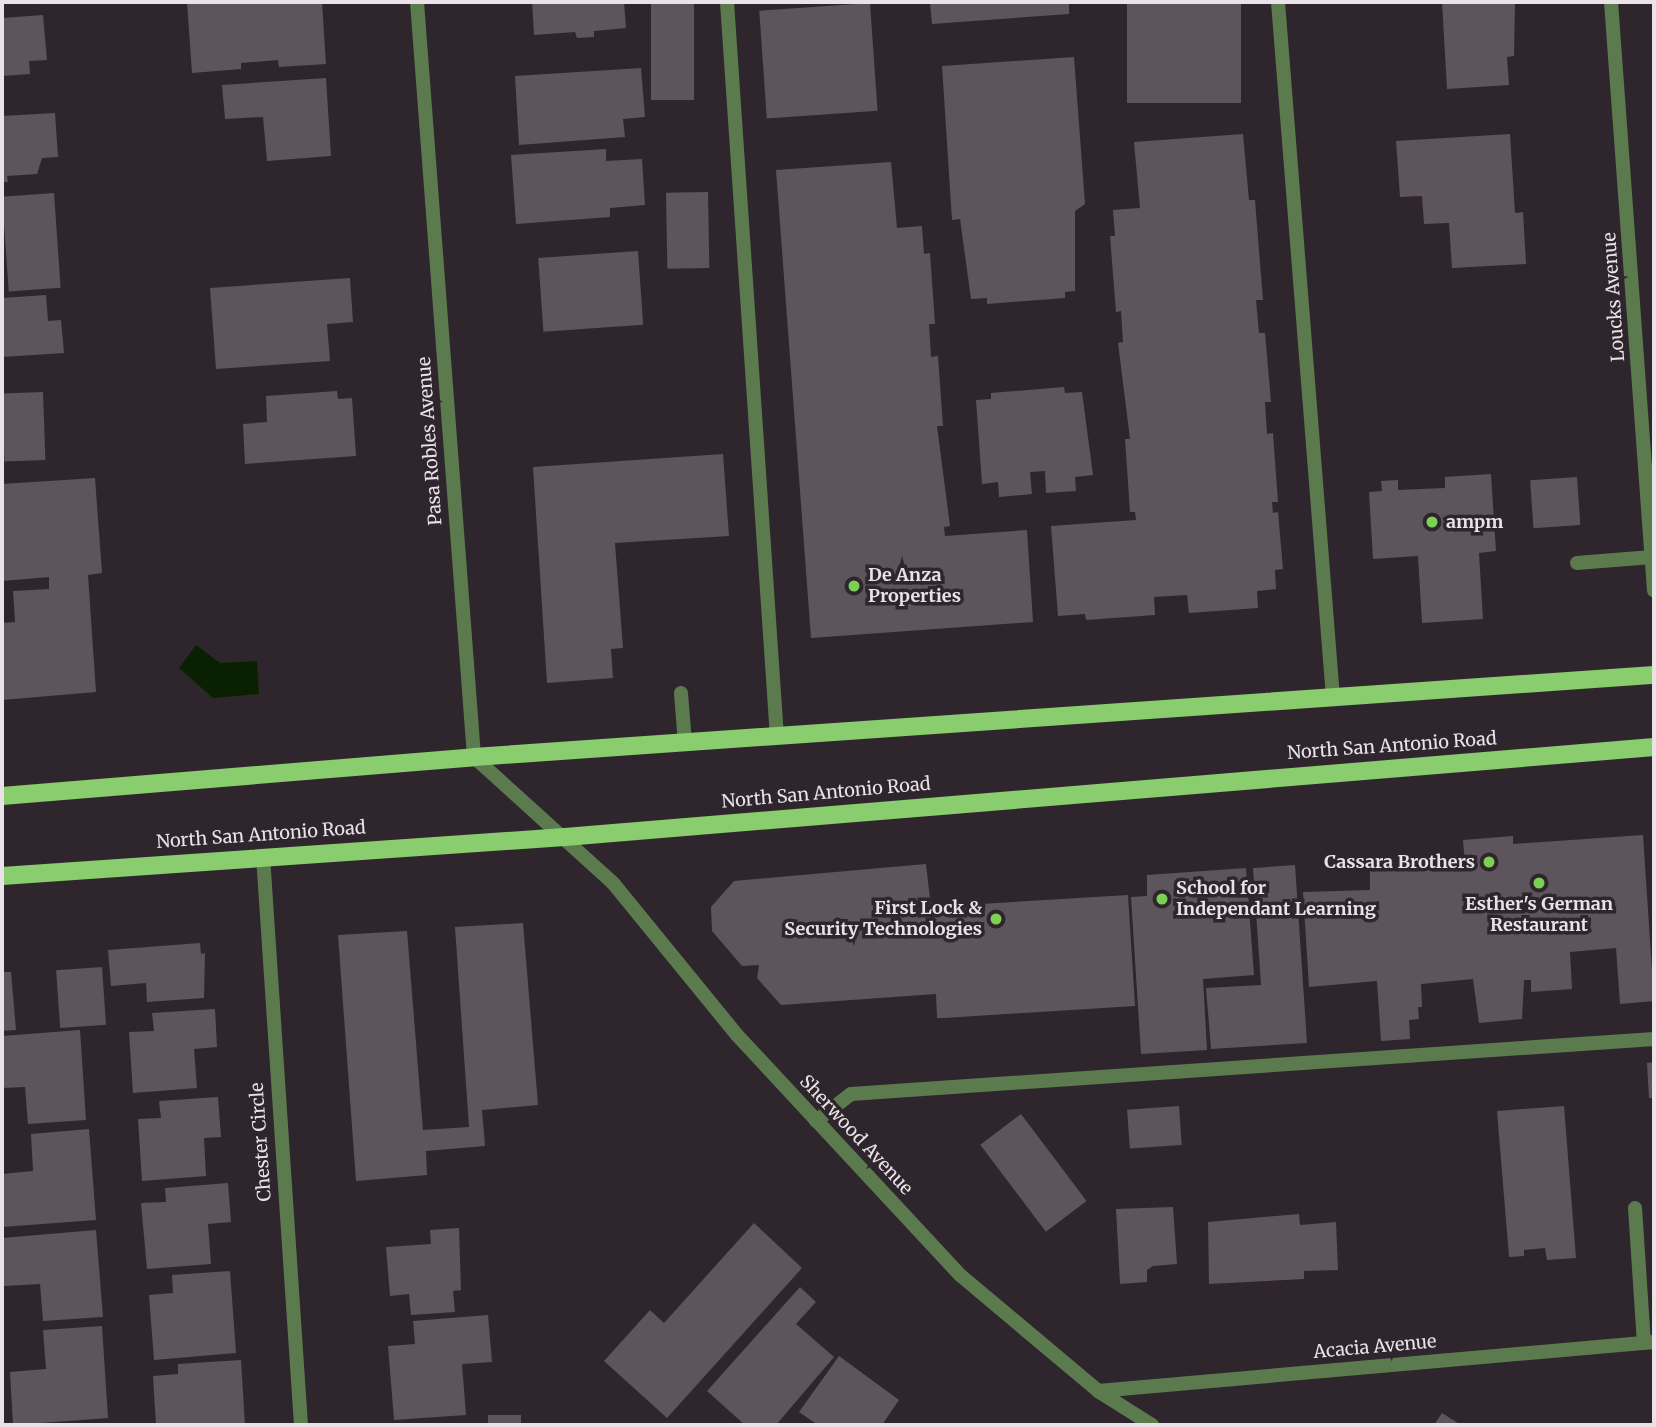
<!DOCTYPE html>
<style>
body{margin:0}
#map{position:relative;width:1656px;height:1427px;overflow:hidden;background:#2f262d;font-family:Merriweather,serif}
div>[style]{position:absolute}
.water>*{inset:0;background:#092100}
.building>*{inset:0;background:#5e545c;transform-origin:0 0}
.service>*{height:14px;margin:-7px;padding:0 7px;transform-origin:7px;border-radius:7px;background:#5b7b4f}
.minor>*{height:14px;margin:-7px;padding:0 7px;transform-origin:7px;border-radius:7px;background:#5b7b4f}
.primary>*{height:18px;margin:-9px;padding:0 9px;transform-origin:9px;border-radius:9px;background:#8acd6e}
.dots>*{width:19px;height:19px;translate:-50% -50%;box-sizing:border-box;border:4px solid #2f262d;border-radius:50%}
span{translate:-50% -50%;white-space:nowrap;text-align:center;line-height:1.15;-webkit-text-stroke:7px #2f262d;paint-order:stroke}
.street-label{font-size:18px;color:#e9e2e7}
.poi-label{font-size:18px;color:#e9e2e7;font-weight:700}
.left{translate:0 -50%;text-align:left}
.right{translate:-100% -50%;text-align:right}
.frame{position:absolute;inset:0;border:4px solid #e9e2e7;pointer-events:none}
</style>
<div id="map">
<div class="water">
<i style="clip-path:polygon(196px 645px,220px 663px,257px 661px,259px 694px,213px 698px,179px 668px)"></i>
</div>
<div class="building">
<i style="clip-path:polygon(187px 2px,322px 2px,326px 64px,279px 67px,278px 60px,241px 63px,241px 69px,192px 73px)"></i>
<i style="clip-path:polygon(532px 2px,624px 2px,626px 28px,594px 31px,594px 37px,577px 38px,575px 32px,534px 35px)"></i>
<i style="left:651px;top:2px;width:43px;height:98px"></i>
<i style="clip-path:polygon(930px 2px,1069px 2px,1069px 14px,932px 24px)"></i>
<i style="left:1127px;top:2px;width:114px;height:101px"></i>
<i style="clip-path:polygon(1442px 2px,1515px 2px,1514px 56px,1507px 57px,1509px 85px,1447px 89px)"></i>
<i style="left:870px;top:3px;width:108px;height:111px;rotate:86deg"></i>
<i style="clip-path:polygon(43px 15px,47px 60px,29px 61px,30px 74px,2px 76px,2px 18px)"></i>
<i style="clip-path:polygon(1074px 57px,1085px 204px,1075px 211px,1075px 291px,1065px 292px,1065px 298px,987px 304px,987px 298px,971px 299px,960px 219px,952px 220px,942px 66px)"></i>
<i style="clip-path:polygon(641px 68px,645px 117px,623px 119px,625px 137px,519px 145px,515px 76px)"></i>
<i style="clip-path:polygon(326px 78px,331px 156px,267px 161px,263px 117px,225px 119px,222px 85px)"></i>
<i style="clip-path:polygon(55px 113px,58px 157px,42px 158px,37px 174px,7px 176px,8px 182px,2px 182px,2px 116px)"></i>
<i style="clip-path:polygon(1243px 134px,1249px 200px,1255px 200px,1263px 300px,1256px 300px,1259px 333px,1265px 333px,1271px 402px,1265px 402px,1267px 434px,1273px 433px,1278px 502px,1272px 502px,1273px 513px,1278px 512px,1283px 569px,1275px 570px,1276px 589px,1257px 591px,1258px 608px,1189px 613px,1187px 595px,1154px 597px,1155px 615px,1086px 620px,1085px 614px,1058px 616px,1051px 526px,1136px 520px,1135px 512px,1130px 512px,1125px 439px,1130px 439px,1118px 343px,1123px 342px,1121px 311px,1116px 312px,1110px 236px,1115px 236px,1113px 210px,1140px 208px,1134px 142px)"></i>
<i style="clip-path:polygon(1510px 134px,1515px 213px,1523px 212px,1526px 264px,1452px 268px,1449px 223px,1424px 224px,1422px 196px,1400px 197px,1396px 141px)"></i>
<i style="clip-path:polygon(606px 149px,606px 161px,642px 159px,645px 205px,610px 208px,610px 217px,516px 224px,511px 155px)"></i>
<i style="clip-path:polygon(891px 162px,897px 228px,922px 226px,924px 254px,930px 253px,935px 324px,929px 324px,931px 357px,938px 356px,943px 426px,937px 426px,950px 526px,944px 527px,945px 536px,1027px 530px,1033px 622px,811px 638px,776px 170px)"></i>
<i style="left:708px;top:192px;width:76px;height:42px;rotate:89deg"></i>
<i style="left:54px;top:193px;width:95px;height:52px;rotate:86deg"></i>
<i style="left:638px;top:251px;width:74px;height:100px;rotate:86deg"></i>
<i style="clip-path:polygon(350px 278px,353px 322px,327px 324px,330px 361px,216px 369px,210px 288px)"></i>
<i style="clip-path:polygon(46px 295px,48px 321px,61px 320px,64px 353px,2px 357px,2px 298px)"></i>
<i style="clip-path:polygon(1064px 387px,1065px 393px,1082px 392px,1093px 475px,1075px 477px,1076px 491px,1046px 493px,1045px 471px,1030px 472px,1032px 494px,999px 497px,998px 482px,982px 484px,976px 400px,991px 399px,991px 393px)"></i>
<i style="clip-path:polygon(337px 391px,338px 399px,352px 398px,356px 456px,245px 464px,243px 424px,267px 422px,266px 396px)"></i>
<i style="left:43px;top:392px;width:68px;height:41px;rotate:88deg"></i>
<i style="clip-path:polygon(723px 454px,729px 536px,615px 543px,623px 648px,611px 649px,613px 678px,547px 683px,533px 467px)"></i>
<i style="clip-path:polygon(1491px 474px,1496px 551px,1479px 553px,1483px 619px,1422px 623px,1418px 556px,1373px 559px,1369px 492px,1382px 491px,1381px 481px,1398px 480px,1398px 490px,1445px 488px,1445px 477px)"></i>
<i style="left:1577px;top:477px;width:48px;height:47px;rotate:86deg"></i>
<i style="clip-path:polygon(95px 478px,102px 573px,88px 575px,96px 692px,2px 700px,2px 623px,15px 622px,13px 591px,49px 589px,49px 577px,2px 581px,2px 484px)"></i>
<i style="clip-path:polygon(1643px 835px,1654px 1001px,1620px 1004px,1616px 948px,1570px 952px,1572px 989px,1531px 992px,1531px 980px,1524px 980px,1522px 1019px,1479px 1023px,1473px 979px,1421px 984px,1422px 1007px,1418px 1007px,1419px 1019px,1409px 1020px,1410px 1039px,1381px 1041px,1377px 981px,1309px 987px,1303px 892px,1370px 890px,1370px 871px,1465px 864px,1463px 840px,1513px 836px,1513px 844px)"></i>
<i style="clip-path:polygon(926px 864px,931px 907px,1128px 895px,1135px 1006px,944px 1018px,937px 1018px,936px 994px,781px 1005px,757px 978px,759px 965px,742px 966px,712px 931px,711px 907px,734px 881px)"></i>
<i style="clip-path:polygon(1295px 865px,1307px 1043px,1211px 1049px,1206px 988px,1261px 985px,1253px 868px)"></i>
<i style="clip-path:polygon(1246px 868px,1254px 975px,1203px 979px,1207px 1050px,1141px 1054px,1131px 897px,1147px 896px,1147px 875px)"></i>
<i style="clip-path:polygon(523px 923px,538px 1105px,482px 1110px,485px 1146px,426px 1151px,427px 1175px,356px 1181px,338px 935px,407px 931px,423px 1130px,469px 1127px,455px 927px)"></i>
<i style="clip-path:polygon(200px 943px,201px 954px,205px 953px,204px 998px,147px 1002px,146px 983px,111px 986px,108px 950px)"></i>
<i style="left:102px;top:967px;width:58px;height:46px;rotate:86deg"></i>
<i style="clip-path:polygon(2px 972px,11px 972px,16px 1030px,2px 1031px)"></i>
<i style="clip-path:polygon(215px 1009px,217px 1047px,194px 1049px,197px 1088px,133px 1093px,129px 1032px,154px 1031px,152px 1013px)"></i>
<i style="clip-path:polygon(80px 1030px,86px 1120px,28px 1124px,25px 1087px,2px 1088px,2px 1036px)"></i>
<i style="clip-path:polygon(1654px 1062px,1654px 1098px,1649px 1098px,1647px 1063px)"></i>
<i style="clip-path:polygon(218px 1097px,221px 1137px,204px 1138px,206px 1176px,142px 1181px,138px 1119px,161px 1118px,159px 1101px)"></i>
<i style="left:1179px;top:1106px;width:39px;height:52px;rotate:86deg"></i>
<i style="clip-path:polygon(1564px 1106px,1576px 1258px,1547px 1260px,1545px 1248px,1524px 1250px,1524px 1256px,1509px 1257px,1497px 1111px)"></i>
<i style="left:1021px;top:1114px;width:109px;height:51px;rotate:53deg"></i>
<i style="clip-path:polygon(89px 1129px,96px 1220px,2px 1227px,2px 1174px,33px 1171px,31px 1134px)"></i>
<i style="clip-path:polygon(228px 1183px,231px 1222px,208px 1224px,211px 1264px,147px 1269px,141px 1203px,166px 1202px,165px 1188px)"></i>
<i style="clip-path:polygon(1173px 1207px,1177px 1264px,1153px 1266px,1147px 1270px,1147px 1282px,1120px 1284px,1116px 1209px)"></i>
<i style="clip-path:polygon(1299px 1214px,1300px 1225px,1336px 1222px,1338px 1270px,1304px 1271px,1304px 1279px,1209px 1284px,1208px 1222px)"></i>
<i style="clip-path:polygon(754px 1223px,802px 1268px,667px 1418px,604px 1361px,650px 1310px,664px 1323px)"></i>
<i style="clip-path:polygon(459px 1228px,461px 1290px,453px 1291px,455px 1312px,411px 1315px,409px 1294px,390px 1296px,386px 1247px,431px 1244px,430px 1230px)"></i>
<i style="clip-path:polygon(96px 1230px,103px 1317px,43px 1321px,40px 1284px,4px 1286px,2px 1238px)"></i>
<i style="clip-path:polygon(230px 1271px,236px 1353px,154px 1360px,149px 1295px,173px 1293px,172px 1275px)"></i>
<i style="clip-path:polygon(800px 1287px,816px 1302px,796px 1324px,834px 1357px,776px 1425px,745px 1425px,707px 1391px)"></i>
<i style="clip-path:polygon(488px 1315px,492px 1362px,462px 1364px,466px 1415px,394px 1420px,388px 1346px,415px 1344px,413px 1321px)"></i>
<i style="clip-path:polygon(102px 1326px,108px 1418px,13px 1425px,10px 1372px,46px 1369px,43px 1330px)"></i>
<i style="clip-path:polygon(839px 1356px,899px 1400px,882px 1425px,818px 1425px,799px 1412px)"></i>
<i style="clip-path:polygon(241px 1360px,245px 1425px,156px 1425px,153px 1376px,178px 1374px,178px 1364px)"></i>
<i style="clip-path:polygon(1442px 1413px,1461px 1425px,1434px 1425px)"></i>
<i style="left:521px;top:1415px;width:10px;height:33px;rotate:90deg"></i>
</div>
<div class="service">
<i style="left:727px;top:2px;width:737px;rotate:86.11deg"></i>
<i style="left:1278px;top:2px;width:698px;rotate:85.48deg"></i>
<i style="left:1577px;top:563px;width:75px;rotate:-4.6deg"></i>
<i style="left:681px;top:693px;width:51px;rotate:85.5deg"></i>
<i style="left:816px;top:1121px;width:44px;rotate:-37.6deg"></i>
<i style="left:851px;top:1094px;width:805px;rotate:-3.92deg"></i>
<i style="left:1635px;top:1208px;width:135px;rotate:86.2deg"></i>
</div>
<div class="minor">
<i style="left:417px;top:2px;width:757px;rotate:85.68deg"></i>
<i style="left:474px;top:757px;width:188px;rotate:42.2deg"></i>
<i style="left:613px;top:883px;width:196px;rotate:50.8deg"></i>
<i style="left:737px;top:1035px;width:328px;rotate:47.1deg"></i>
<i style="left:960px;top:1275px;width:180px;rotate:40deg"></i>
<i style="left:1098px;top:1391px;width:64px;rotate:32.2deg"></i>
<i style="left:1611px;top:2px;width:590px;rotate:85.82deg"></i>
<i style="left:263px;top:856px;width:570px;rotate:86.18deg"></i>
<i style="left:1098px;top:1391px;width:558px;rotate:-5.04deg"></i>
</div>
<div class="primary">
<i style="left:2px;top:796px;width:474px;rotate:-4.7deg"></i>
<i style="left:474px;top:757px;width:1183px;rotate:-3.98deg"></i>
<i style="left:2px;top:876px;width:564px;rotate:-3.96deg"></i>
<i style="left:565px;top:837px;width:1093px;rotate:-4.72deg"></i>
</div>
<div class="dots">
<i style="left:1432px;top:522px;background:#7cd155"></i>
<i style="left:854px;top:586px;background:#7cd155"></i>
<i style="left:1489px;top:862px;background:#7cd155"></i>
<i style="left:1539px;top:883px;background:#7cd155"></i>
<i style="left:1162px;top:899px;background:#7cd155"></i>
<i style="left:996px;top:919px;background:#7cd155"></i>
</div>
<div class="street-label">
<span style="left:1614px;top:297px;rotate:-94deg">Loucks Avenue</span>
<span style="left:430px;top:441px;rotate:-94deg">Pasa Robles Avenue</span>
<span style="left:1392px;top:746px;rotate:-4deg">North San Antonio Road</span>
<span style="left:826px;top:793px;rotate:-5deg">North San Antonio Road</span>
<span style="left:261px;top:835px;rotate:-4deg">North San Antonio Road</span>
<span style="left:856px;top:1135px;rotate:47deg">Sherwood Avenue</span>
<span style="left:261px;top:1142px;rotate:-94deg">Chester Circle</span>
<span style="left:1375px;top:1347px;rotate:-5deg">Acacia Avenue</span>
</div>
<div class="poi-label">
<span class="left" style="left:1446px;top:522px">ampm</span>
<span class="left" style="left:868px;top:586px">De Anza<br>Properties</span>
<span class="right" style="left:1475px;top:862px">Cassara Brothers</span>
<span class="left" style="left:1176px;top:899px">School for<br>Independant Learning</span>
<span style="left:1539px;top:915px">Esther's German<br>Restaurant</span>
<span class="right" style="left:982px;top:919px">First Lock &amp;<br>Security Technologies</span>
</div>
<div class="frame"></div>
</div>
